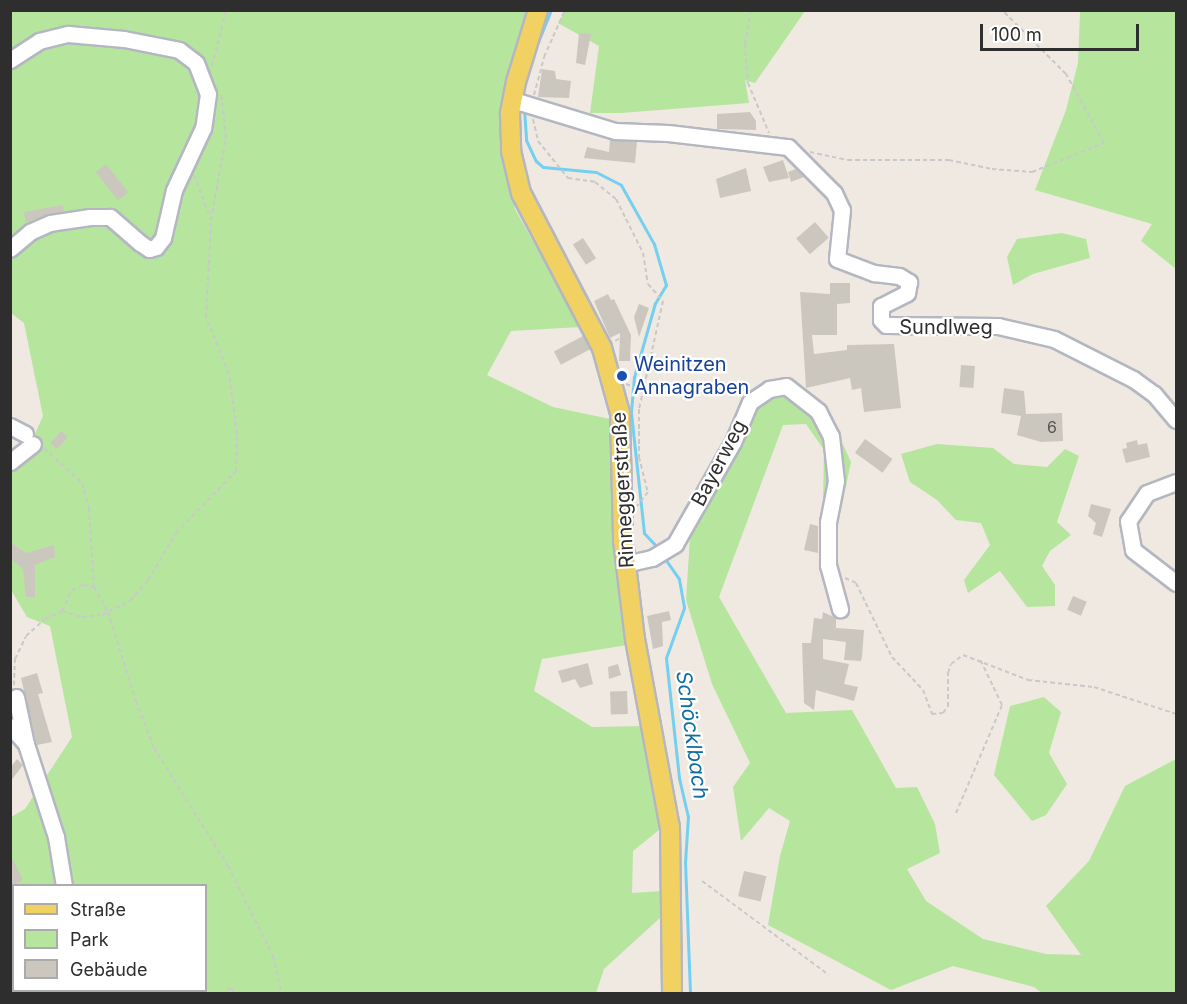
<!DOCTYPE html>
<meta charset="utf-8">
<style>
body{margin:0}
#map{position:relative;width:1187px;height:1004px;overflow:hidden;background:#efe9e1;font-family:Inter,sans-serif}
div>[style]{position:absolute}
.green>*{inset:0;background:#b6e59e}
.stream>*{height:3px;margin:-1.5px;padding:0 1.5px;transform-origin:1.5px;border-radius:1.5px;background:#75cff0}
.building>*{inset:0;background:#cbc7bf;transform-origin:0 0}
.path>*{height:2px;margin-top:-1px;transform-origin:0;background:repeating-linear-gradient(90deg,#c9c9c9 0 4.5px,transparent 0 7.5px)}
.roads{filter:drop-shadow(2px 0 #b4b7c1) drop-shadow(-2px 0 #b4b7c1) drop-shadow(0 2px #b4b7c1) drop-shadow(0 -2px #b4b7c1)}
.minor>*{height:15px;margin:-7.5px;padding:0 7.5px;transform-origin:7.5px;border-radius:7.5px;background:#fff}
.major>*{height:18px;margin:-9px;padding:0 9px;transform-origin:9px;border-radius:9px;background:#f2d163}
.dots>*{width:16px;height:16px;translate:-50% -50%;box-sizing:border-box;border:3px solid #fff;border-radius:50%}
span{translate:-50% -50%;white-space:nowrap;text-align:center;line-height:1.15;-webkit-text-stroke:4.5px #fff;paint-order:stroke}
.number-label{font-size:16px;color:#555452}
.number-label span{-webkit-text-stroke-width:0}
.street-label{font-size:20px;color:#2e2e2e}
.transit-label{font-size:20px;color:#164399}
.left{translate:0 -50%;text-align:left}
.water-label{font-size:21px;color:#0d6fa3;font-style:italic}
.frame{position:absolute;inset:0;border:12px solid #2e2e2e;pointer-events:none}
.legend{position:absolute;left:12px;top:884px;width:195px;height:108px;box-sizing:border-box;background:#fff;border:2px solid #ababab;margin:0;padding:8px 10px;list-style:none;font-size:18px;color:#2e2e2e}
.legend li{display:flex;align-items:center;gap:12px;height:30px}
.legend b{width:30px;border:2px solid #ababab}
.scale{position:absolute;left:980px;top:24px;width:159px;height:27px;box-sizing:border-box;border:3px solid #2e2e2e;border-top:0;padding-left:8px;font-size:18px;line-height:21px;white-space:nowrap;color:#2e2e2e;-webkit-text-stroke:4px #fff;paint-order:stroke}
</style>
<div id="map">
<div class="green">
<i style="clip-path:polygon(1083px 10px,1176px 11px,1176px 269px,1141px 241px,1152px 224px,1035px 190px,1066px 110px,1078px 63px,1080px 12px)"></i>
<i style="clip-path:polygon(evenodd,11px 11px,532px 11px,503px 154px,515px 209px,580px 327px,511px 331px,487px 375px,553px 407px,610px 419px,627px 645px,542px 659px,534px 691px,592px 727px,646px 726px,659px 830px,633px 851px,632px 893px,663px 891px,661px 917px,604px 969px,596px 993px,11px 993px,11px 817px,25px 809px,72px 737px,50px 626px,27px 617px,11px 590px,10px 467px,23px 461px,43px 416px,24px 323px,11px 313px,11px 11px,14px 886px,206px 886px,206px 990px,14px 990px,14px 886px)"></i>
<i style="clip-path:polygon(565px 11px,805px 11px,755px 83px,745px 80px,749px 103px,621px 113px,590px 113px,599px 46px,558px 23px)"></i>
<i style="clip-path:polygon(1062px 233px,1086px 239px,1090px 258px,1033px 274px,1013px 285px,1007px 257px,1017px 239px)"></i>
<i style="clip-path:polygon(763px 393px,794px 396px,829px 414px,851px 462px,841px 510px,823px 504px,824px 450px,806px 424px,783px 425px,719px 597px,786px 713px,852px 710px,896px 788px,917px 787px,935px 824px,940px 853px,907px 869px,926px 901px,983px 939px,1046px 954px,1081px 955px,1046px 906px,1089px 861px,1125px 786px,1176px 759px,1176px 993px,1042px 993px,1034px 987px,953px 966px,891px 990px,768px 925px,780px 856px,790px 821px,769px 808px,741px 841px,733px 787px,750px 763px,712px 684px,686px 600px,690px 537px,711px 485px,743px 438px)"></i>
<i style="clip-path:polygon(937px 444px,993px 448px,1014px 464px,1047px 467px,1065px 449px,1079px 456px,1057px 522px,1071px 535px,1050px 551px,1042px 566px,1055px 585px,1055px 606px,1027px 607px,1000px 571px,968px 593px,964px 580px,990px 545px,981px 523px,956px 520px,937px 500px,910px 482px,901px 454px)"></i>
<i style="clip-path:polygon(1044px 697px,1061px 712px,1049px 753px,1067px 784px,1046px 815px,1032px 821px,994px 775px,1010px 706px)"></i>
</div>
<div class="stream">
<i style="left:538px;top:42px;width:35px;rotate:-68deg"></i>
<i style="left:524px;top:109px;width:31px;rotate:86deg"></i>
<i style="left:526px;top:140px;width:23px;rotate:65deg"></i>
<i style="left:536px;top:161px;width:9px;rotate:41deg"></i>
<i style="left:543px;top:167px;width:53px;rotate:5.4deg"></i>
<i style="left:596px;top:172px;width:28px;rotate:27deg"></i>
<i style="left:621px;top:185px;width:68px;rotate:60.8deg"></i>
<i style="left:654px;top:244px;width:43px;rotate:73.7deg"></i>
<i style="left:666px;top:285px;width:21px;rotate:121deg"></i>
<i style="left:655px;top:303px;width:77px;rotate:105.8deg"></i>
<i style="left:634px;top:377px;width:36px;rotate:95deg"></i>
<i style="left:631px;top:413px;width:121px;rotate:83.8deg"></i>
<i style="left:644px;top:533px;width:21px;rotate:47deg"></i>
<i style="left:663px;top:556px;width:28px;rotate:55deg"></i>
<i style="left:679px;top:579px;width:29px;rotate:80deg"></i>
<i style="left:684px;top:608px;width:53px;rotate:109.8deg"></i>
<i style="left:666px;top:658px;width:121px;rotate:83.8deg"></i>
<i style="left:679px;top:778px;width:39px;rotate:77deg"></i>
<i style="left:688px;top:816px;width:46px;rotate:93.7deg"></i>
<i style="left:685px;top:862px;width:132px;rotate:87.8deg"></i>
</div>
<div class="building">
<i style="clip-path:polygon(579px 33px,591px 34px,585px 65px,576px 63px)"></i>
<i style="clip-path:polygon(542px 69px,555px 71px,556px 79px,571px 81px,569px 98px,538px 97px)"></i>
<i style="clip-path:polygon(750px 112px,756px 121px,756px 130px,717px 129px,717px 114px)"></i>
<i style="clip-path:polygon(610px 140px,637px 142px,635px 163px,584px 158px,587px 147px,609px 152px)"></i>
<i style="clip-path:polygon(783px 160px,789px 178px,769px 182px,763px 167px)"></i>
<i style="left:106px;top:164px;width:36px;height:13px;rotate:52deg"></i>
<i style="clip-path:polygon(746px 168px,751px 191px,720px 198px,716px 179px)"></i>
<i style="clip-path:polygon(796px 169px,804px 177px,791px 182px,788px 172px)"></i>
<i style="clip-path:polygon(63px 205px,64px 211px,26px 222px,24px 212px)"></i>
<i style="left:815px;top:222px;width:21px;height:25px;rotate:49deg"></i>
<i style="left:583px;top:238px;width:24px;height:12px;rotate:57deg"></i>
<i style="clip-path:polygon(830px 283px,850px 283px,850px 303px,837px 304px,837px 335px,812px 335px,814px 354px,847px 350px,847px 345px,894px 344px,901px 408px,864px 412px,861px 388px,852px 390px,850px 378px,806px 388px,800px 292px,830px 294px)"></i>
<i style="clip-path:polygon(608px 294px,611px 300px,614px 299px,631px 335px,630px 361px,619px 361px,620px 333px,610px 338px,594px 301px)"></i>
<i style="clip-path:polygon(639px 304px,649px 308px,639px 337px,634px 317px)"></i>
<i style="left:583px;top:336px;width:15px;height:33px;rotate:62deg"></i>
<i style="left:961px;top:365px;width:14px;height:22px;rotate:4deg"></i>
<i style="clip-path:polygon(1004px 388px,1024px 391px,1026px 414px,1062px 413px,1063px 441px,1041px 442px,1017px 435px,1021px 416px,1001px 413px)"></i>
<i style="left:61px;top:431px;width:9px;height:16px;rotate:41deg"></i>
<i style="left:865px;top:439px;width:34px;height:17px;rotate:36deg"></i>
<i style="clip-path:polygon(1137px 440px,1138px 445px,1147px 443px,1150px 457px,1126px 463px,1122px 449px,1127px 448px,1126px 443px)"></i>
<i style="clip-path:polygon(1091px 504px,1111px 509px,1102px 537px,1093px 534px,1096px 523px,1088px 516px)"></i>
<i style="clip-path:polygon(810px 524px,818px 526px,818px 553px,804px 550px)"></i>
<i style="clip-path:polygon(10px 542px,26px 553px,54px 545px,55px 557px,35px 565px,35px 597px,26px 597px,23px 569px,10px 558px)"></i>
<i style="left:1073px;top:596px;width:15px;height:15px;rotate:23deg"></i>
<i style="clip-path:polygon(669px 611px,671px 620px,662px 622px,663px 646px,653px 649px,647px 616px)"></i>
<i style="clip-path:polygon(823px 612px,836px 618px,836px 628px,864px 630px,862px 657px,861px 661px,844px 660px,846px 642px,823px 639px,823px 659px,849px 664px,844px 684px,858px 687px,854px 701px,816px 690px,814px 710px,804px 703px,802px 643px,811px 643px,814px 618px,822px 619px)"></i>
<i style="clip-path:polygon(588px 663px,593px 684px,580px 688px,575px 679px,562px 683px,558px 671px)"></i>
<i style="clip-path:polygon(618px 664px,621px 675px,609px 679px,608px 667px)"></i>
<i style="clip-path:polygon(37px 673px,43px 693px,38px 694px,52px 742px,37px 745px,21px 678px)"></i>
<i style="left:627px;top:691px;width:23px;height:17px;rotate:88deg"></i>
<i style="clip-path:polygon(17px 759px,23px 765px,10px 782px,10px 768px)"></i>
<i style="clip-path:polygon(10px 854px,23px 880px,10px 887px)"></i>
<i style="left:744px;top:871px;width:23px;height:26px;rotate:13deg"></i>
</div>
<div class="path">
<i style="left:751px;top:10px;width:35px;rotate:100deg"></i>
<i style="left:745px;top:44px;width:39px;rotate:86deg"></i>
<i style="left:748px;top:83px;width:54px;rotate:67.2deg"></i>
<i style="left:212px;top:66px;width:58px;rotate:-76deg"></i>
<i style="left:534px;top:95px;width:39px;rotate:-75deg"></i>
<i style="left:544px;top:57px;width:51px;rotate:-65.9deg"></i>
<i style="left:533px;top:119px;width:23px;rotate:77deg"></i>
<i style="left:538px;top:141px;width:48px;rotate:51deg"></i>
<i style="left:568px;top:178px;width:27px;rotate:8deg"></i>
<i style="left:595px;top:182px;width:27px;rotate:39deg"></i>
<i style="left:616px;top:199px;width:60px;rotate:63.4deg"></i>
<i style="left:643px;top:253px;width:31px;rotate:81deg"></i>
<i style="left:648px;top:284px;width:23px;rotate:49deg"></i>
<i style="left:663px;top:301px;width:111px;rotate:102.5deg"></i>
<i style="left:639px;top:409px;width:48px;rotate:90deg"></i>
<i style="left:639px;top:457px;width:36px;rotate:76deg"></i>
<i style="left:648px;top:492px;width:18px;rotate:128deg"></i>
<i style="left:810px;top:152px;width:39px;rotate:12deg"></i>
<i style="left:848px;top:160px;width:101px"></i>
<i style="left:949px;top:160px;width:44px;rotate:11.8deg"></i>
<i style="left:992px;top:169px;width:40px;rotate:4.3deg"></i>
<i style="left:1032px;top:172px;width:78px;rotate:-21.9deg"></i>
<i style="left:1104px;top:143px;width:79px;rotate:-118.8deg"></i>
<i style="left:1066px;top:74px;width:91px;rotate:-135deg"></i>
<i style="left:194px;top:175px;width:48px;rotate:69.3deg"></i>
<i style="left:615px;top:341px;width:12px;rotate:-31deg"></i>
<i style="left:626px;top:384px;width:17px;rotate:21deg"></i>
<i style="left:44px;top:448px;width:52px;rotate:42.6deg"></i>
<i style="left:82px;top:483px;width:26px;rotate:74deg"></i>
<i style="left:89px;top:508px;width:79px;rotate:86.4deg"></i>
<i style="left:94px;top:587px;width:29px;rotate:61deg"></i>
<i style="left:108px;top:612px;width:93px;rotate:72.5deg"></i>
<i style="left:136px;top:701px;width:50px;rotate:69deg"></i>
<i style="left:154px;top:748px;width:139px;rotate:57.9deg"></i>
<i style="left:228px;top:866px;width:101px;rotate:63.4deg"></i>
<i style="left:273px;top:956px;width:39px;rotate:77deg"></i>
<i style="left:845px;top:578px;width:12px;rotate:24deg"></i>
<i style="left:856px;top:583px;width:82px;rotate:64.1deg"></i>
<i style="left:892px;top:657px;width:45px;rotate:46.8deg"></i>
<i style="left:923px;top:690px;width:26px;rotate:69deg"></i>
<i style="left:932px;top:714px;width:11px;rotate:-5deg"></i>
<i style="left:943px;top:713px;width:9px;rotate:-54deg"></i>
<i style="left:948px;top:706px;width:33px;rotate:-90deg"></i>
<i style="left:948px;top:673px;width:9px;rotate:-72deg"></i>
<i style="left:951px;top:664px;width:15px;rotate:-37deg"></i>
<i style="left:963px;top:655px;width:70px;rotate:21deg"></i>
<i style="left:1028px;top:680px;width:66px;rotate:6.1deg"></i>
<i style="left:1094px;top:687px;width:86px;rotate:18.2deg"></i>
<i style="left:62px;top:611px;width:23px;rotate:-65deg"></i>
<i style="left:72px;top:590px;width:12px;rotate:-24deg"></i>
<i style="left:83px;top:585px;width:11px;rotate:10deg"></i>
<i style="left:14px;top:685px;width:26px;rotate:-88deg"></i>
<i style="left:15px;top:659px;width:25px;rotate:-64deg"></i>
<i style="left:26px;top:636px;width:25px;rotate:-42deg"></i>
<i style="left:45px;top:619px;width:19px;rotate:-25deg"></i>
<i style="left:62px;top:611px;width:21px;rotate:17deg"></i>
<i style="left:82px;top:617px;width:20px;rotate:-6deg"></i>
<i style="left:102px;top:615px;width:31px;rotate:-27deg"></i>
<i style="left:130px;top:601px;width:28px;rotate:-49deg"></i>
<i style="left:148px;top:580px;width:55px;rotate:-59.2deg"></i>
<i style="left:176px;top:533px;width:86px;rotate:-45.9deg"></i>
<i style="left:236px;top:471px;width:37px;rotate:-88deg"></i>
<i style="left:237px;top:434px;width:61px;rotate:-97.6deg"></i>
<i style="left:229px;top:374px;width:61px;rotate:-112deg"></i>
<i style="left:206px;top:317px;width:97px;rotate:-87deg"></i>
<i style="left:211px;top:220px;width:84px;rotate:-79.8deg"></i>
<i style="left:226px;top:137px;width:43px;rotate:-96.6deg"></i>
<i style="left:956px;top:813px;width:117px;rotate:-66.9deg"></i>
<i style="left:1002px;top:705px;width:51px;rotate:-115.6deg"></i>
<i style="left:702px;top:881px;width:158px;rotate:36.5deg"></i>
<i style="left:36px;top:994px;width:16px;rotate:-14deg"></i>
<i style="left:62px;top:994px;width:4px;rotate:-90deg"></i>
<i style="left:220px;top:994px;width:13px;rotate:-29deg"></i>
<i style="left:231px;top:988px;width:8px;rotate:50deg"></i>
</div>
<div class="roads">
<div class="minor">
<i style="left:10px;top:60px;width:35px;rotate:-33deg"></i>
<i style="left:39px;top:41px;width:30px;rotate:-14deg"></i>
<i style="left:68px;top:34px;width:56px;rotate:5.1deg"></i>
<i style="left:124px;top:39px;width:56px;rotate:11.3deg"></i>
<i style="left:179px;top:50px;width:21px;rotate:37deg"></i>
<i style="left:196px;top:63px;width:33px;rotate:69deg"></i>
<i style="left:208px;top:94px;width:34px;rotate:98deg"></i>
<i style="left:203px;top:128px;width:68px;rotate:115.1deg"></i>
<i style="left:174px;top:190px;width:49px;rotate:102.9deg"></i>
<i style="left:163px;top:238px;width:11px;rotate:128deg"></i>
<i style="left:156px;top:247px;width:7px;rotate:164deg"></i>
<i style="left:149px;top:249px;width:11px;rotate:-146deg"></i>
<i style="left:140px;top:243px;width:40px;rotate:-139deg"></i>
<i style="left:110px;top:217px;width:20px;rotate:180deg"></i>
<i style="left:90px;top:217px;width:40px;rotate:171.5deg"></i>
<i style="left:50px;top:223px;width:22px;rotate:156deg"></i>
<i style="left:30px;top:232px;width:26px;rotate:140deg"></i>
<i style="left:513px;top:100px;width:107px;rotate:16.9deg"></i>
<i style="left:615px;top:131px;width:53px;rotate:2.2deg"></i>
<i style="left:668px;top:133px;width:121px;rotate:6.7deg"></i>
<i style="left:788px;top:147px;width:65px;rotate:45deg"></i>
<i style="left:834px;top:193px;width:19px;rotate:65deg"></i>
<i style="left:842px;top:210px;width:49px;rotate:95.8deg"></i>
<i style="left:837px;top:259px;width:40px;rotate:21deg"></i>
<i style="left:874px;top:273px;width:25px;rotate:7deg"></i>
<i style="left:899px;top:276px;width:12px;rotate:31deg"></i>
<i style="left:909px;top:282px;width:11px;rotate:100deg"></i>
<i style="left:907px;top:293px;width:29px;rotate:153deg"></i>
<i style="left:881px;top:306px;width:14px;rotate:90deg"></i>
<i style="left:881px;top:320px;width:7px;rotate:45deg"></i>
<i style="left:886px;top:325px;width:112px;rotate:0.5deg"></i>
<i style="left:998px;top:326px;width:57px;rotate:13.1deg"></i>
<i style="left:1054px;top:339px;width:89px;rotate:26.9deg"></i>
<i style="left:1133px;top:379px;width:26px;rotate:36deg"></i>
<i style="left:1154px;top:394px;width:34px;rotate:50deg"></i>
<i style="left:10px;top:426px;width:17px;rotate:28deg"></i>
<i style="left:10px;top:462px;width:29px;rotate:-38deg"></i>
<i style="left:1176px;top:482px;width:31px;rotate:159deg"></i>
<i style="left:1147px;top:493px;width:34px;rotate:124deg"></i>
<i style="left:1128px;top:521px;width:29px;rotate:80deg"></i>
<i style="left:1133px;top:550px;width:54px;rotate:37.5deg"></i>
<i style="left:634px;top:562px;width:18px;rotate:-13deg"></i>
<i style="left:652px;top:558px;width:27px;rotate:-31deg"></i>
<i style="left:675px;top:544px;width:117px;rotate:-60.4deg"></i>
<i style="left:733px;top:442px;width:43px;rotate:-67deg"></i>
<i style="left:750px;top:402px;width:23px;rotate:-34deg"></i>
<i style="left:769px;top:389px;width:17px;rotate:-10deg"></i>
<i style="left:786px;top:386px;width:41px;rotate:38deg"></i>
<i style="left:818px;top:411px;width:28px;rotate:63deg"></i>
<i style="left:831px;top:436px;width:45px;rotate:83.7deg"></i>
<i style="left:836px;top:481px;width:42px;rotate:101deg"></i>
<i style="left:828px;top:522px;width:43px;rotate:90deg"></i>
<i style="left:828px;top:565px;width:46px;rotate:74.7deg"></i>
<i style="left:16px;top:697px;width:48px;rotate:78deg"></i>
<i style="left:26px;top:744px;width:98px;rotate:72.1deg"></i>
<i style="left:56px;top:837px;width:50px;rotate:80.7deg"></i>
<i style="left:10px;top:726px;width:24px;rotate:48deg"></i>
</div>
<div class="major">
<i style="left:538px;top:10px;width:75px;rotate:107deg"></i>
<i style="left:516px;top:82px;width:33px;rotate:101deg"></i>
<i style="left:510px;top:114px;width:37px;rotate:88deg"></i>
<i style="left:511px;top:151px;width:43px;rotate:76.6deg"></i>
<i style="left:521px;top:193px;width:175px;rotate:62.4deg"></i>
<i style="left:602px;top:348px;width:67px;rotate:74.5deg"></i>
<i style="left:620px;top:413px;width:127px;rotate:88.6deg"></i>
<i style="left:623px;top:540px;width:100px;rotate:83.1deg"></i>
<i style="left:635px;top:639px;width:191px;rotate:79.5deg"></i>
<i style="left:670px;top:827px;width:167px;rotate:89.3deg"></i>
</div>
</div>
<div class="dots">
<i style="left:622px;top:376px;background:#1a4fb4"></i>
</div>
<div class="number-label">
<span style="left:1052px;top:427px">6</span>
</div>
<div class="street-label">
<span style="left:946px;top:327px">Sundlweg</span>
<span style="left:719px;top:463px;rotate:-62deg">Bayerweg</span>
<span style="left:623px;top:490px;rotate:-93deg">Rinneggerstraße</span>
</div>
<div class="transit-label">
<span class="left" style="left:634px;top:376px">Weinitzen<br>Annagraben</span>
</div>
<div class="water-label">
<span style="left:692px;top:735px;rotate:82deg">Schöcklbach</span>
</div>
<div class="frame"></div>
<ul class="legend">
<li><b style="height:8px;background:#f2d163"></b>Straße</li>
<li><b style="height:16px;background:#b6e59e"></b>Park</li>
<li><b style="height:16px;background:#cbc7bf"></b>Gebäude</li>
</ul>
<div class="scale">100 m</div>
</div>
